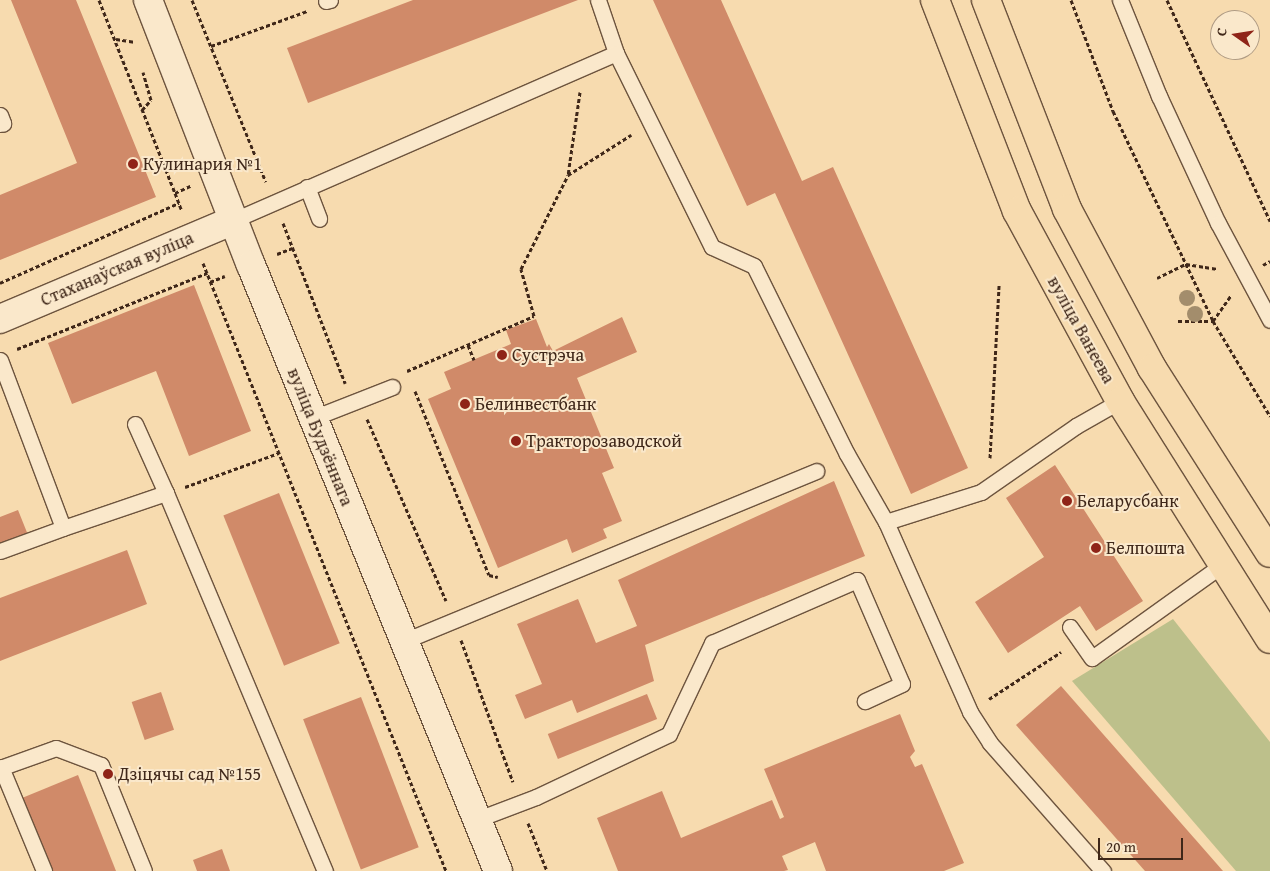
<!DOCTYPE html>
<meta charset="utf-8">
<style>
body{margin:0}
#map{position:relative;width:1270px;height:871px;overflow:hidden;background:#f7dbaf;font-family:"Gentium Book Plus",serif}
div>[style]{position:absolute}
.green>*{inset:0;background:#bdc08b}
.building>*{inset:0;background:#d08a69;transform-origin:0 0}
.path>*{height:3px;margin-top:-1.5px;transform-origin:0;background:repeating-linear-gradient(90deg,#3f2719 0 4px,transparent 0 6.5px)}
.roads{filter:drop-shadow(1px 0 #6d543e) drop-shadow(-1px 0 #6d543e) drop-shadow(0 1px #6d543e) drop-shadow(0 -1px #6d543e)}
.lane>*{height:15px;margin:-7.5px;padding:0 7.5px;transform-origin:7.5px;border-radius:7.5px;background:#fae8cb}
.street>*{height:28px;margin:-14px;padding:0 14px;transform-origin:14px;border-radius:14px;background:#fae8cb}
.secondary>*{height:28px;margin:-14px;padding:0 14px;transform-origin:14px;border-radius:14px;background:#fae8cb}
.primary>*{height:28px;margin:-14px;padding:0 14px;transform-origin:14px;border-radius:14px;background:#f7dbaf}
.trees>*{width:16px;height:16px;margin:-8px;border-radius:50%;background:#a38d6c}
.dots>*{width:14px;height:14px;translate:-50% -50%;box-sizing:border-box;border:2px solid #fae8cb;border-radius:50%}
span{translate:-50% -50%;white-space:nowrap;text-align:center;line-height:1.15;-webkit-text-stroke:4px #fae8cb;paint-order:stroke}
.poi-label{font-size:18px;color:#3f2719}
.left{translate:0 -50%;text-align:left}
.street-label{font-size:18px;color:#3f2719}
.north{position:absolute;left:1210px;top:10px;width:50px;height:50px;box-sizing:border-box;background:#fae8cb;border:1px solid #af9b84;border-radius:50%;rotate:283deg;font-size:14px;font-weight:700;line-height:20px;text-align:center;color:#3f2719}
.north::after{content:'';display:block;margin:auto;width:18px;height:22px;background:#8f2418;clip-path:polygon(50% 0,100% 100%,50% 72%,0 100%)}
.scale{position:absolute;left:1098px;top:838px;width:85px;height:22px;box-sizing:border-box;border:2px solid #3f2719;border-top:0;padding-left:6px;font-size:15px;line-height:18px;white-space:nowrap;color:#3f2719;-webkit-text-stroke:4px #fae8cb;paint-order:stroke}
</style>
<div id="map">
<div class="green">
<i style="clip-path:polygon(1173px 619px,1270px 742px,1270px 871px,1236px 871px,1072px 681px)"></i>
</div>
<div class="building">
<i style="clip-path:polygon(11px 0,76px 0,156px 197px,0 260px,0 195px,77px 163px)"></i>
<i style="clip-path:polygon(413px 0,578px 0,308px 103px,287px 48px)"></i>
<i style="clip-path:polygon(653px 0,721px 0,802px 181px,833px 167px,968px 468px,911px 494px,775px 193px,747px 206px)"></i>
<i style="clip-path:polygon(194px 285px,251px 431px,189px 456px,156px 371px,72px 404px,48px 343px)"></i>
<i style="clip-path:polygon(622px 317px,637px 352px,577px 378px,614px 468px,602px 473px,622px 521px,603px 529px,607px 538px,572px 553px,567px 539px,498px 568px,428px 399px,451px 389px,444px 372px,511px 344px,506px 330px,536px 319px,547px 347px,549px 344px,553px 351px)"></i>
<i style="clip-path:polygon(1055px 465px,1143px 601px,1096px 631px,1080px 606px,1008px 653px,975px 602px,1044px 557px,1006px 498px)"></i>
<i style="clip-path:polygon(834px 481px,865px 556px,645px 645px,654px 681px,577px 713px,572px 700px,525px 719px,515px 695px,542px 684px,517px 624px,578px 599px,596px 643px,637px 626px,618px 580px)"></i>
<i style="left:279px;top:493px;width:162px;height:60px;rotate:68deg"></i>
<i style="clip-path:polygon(18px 510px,28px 535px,0 545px,0 517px)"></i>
<i style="clip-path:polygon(127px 550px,147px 604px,0 661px,0 598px)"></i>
<i style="clip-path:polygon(1061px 686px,1223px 871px,1145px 871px,1016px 725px)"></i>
<i style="left:161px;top:692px;width:40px;height:31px;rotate:71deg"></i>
<i style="left:647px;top:694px;width:27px;height:107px;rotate:68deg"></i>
<i style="left:361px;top:697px;width:161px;height:62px;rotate:69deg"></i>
<i style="clip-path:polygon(900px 714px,915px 751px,910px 757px,915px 767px,922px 764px,964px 863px,944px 871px,826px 871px,815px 842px,782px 856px,788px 870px,784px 871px,618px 871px,597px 818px,662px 791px,681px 838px,772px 800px,780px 819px,784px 817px,764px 769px)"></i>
<i style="clip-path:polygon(78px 775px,116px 871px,51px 871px,22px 798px)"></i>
<i style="clip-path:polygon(222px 849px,230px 871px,197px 871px,193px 860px)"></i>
</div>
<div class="path">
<i style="left:99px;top:0;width:207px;rotate:68.5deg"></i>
<i style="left:175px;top:193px;width:17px;rotate:-25deg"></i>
<i style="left:192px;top:0;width:196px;rotate:67.9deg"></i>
<i style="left:1071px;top:0;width:119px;rotate:69.3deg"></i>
<i style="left:1113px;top:111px;width:233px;rotate:64.5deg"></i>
<i style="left:1213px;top:321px;width:111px;rotate:59deg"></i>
<i style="left:1167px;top:0;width:244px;rotate:65deg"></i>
<i style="left:116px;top:39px;width:18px;rotate:9deg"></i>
<i style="left:211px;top:46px;width:102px;rotate:-20deg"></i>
<i style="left:580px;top:92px;width:84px;rotate:98.2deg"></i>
<i style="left:568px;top:175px;width:75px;rotate:-32.4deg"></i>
<i style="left:142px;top:110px;width:13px;rotate:-48deg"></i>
<i style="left:151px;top:100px;width:29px;rotate:-106deg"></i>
<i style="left:242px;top:164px;width:14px;rotate:-21deg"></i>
<i style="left:175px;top:193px;width:19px;rotate:69deg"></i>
<i style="left:283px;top:223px;width:172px;rotate:68.8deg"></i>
<i style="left:277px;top:254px;width:17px;rotate:-21deg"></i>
<i style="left:203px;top:263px;width:655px;rotate:68.21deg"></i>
<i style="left:1263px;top:265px;width:8px;rotate:-30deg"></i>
<i style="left:1157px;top:278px;width:32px;rotate:-26deg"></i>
<i style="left:1186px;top:264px;width:32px;rotate:9deg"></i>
<i style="left:210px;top:282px;width:16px;rotate:-22deg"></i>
<i style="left:0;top:283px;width:196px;rotate:-24.1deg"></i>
<i style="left:1178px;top:321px;width:35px"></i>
<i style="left:1213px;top:321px;width:32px;rotate:-55deg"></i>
<i style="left:468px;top:345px;width:16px;rotate:68deg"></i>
<i style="left:17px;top:349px;width:205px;rotate:-21.8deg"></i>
<i style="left:407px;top:371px;width:138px;rotate:-23.4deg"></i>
<i style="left:534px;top:316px;width:49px;rotate:-105.5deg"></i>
<i style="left:521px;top:269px;width:105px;rotate:-63.4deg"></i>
<i style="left:415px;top:391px;width:198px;rotate:68.1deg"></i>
<i style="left:489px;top:575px;width:9px;rotate:13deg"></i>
<i style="left:367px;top:419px;width:198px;rotate:66.5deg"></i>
<i style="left:990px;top:458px;width:174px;rotate:-87deg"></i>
<i style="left:185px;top:487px;width:100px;rotate:-19.9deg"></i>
<i style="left:461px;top:640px;width:151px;rotate:69.9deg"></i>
<i style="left:989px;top:699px;width:86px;rotate:-33.1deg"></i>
<i style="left:528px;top:823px;width:52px;rotate:68.4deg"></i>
</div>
<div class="roads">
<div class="lane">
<i style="left:598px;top:0;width:56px;rotate:71.2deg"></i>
<i style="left:1120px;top:0;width:104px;rotate:67.9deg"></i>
<i style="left:1159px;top:96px;width:140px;rotate:65.1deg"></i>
<i style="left:1218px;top:223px;width:110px;rotate:61.8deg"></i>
<i style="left:326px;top:1px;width:4px;rotate:-14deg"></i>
<i style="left:0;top:115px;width:9px;rotate:69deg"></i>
<i style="left:3px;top:123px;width:3px;rotate:162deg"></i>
<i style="left:307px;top:187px;width:34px;rotate:69deg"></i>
<i style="left:234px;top:220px;width:417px;rotate:-23.6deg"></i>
<i style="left:616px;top:53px;width:216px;rotate:63.7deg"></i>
<i style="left:712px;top:247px;width:46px;rotate:24.3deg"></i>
<i style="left:754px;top:266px;width:210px;rotate:63.7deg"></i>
<i style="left:847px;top:454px;width:78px;rotate:60.2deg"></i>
<i style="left:886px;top:522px;width:208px;rotate:66.1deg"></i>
<i style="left:970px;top:712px;width:37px;rotate:57deg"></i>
<i style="left:990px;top:743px;width:171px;rotate:48.6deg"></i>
<i style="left:0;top:360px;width:179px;rotate:69.4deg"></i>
<i style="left:63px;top:528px;width:67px;rotate:159.9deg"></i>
<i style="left:313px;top:418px;width:85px;rotate:-21.4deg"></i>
<i style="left:135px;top:424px;width:76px;rotate:65.8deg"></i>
<i style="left:886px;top:522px;width:100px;rotate:-17.5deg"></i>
<i style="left:981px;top:492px;width:116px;rotate:-34.8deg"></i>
<i style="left:1076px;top:426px;width:51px;rotate:-29.6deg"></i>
<i style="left:63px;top:528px;width:109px;rotate:-18.8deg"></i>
<i style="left:166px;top:493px;width:410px;rotate:67.2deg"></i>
<i style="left:1070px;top:627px;width:38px;rotate:55deg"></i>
<i style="left:1092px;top:658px;width:160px;rotate:-35.6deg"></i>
<i style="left:404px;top:641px;width:446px;rotate:-22.4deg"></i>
<i style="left:1px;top:767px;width:113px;rotate:67.5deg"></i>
<i style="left:0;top:768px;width:59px;rotate:-19.7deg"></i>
<i style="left:56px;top:748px;width:48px;rotate:20.7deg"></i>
<i style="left:101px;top:765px;width:114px;rotate:67.9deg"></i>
<i style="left:478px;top:819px;width:62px;rotate:-20.8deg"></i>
<i style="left:536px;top:797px;width:147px;rotate:-25.3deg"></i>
<i style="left:669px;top:734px;width:101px;rotate:-64.7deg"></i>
<i style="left:712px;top:643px;width:158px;rotate:-23.5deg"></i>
<i style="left:857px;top:580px;width:113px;rotate:66.6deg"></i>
<i style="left:902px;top:684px;width:41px;rotate:155.3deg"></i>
</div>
<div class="street">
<i style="left:0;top:319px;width:254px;rotate:-22.9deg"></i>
</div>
<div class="secondary">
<i style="left:148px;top:0;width:284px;rotate:68.8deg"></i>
<i style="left:251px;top:265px;width:654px;rotate:67.82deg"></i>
</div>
<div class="primary">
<i style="left:935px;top:0;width:226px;rotate:68.8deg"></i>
<i style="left:1017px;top:211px;width:216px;rotate:61.5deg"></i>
<i style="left:1120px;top:401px;width:281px;rotate:57.8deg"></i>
<i style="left:986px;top:0;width:224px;rotate:68.8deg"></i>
<i style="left:1067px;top:209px;width:180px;rotate:61.9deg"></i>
<i style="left:1152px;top:368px;width:219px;rotate:57.5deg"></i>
</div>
</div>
<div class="trees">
<i style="left:1187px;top:298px"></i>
<i style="left:1195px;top:314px"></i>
</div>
<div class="dots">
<i style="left:133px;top:164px;background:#8f2418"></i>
<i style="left:502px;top:355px;background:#8f2418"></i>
<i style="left:465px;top:404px;background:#8f2418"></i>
<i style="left:516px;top:441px;background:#8f2418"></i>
<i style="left:1067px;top:501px;background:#8f2418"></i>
<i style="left:1096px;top:548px;background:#8f2418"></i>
<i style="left:108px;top:774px;background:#8f2418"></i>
</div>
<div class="poi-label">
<span class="left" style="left:143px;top:164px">Кулинария №1</span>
<span class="left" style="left:512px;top:355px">Сустрэча</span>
<span class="left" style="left:475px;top:404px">Белинвестбанк</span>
<span class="left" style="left:526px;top:441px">Тракторозаводской</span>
<span class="left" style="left:1077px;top:501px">Беларусбанк</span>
<span class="left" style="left:1106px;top:548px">Белпошта</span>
<span class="left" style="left:118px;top:774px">Дзіцячы сад №155</span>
</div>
<div class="street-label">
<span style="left:117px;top:269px;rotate:-23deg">Стаханаўская вуліца</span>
<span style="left:1081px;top:330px;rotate:61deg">вуліца Ванеева</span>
<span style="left:320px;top:437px;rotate:68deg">вуліца Будзённага</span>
</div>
<div class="north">С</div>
<div class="scale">20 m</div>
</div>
